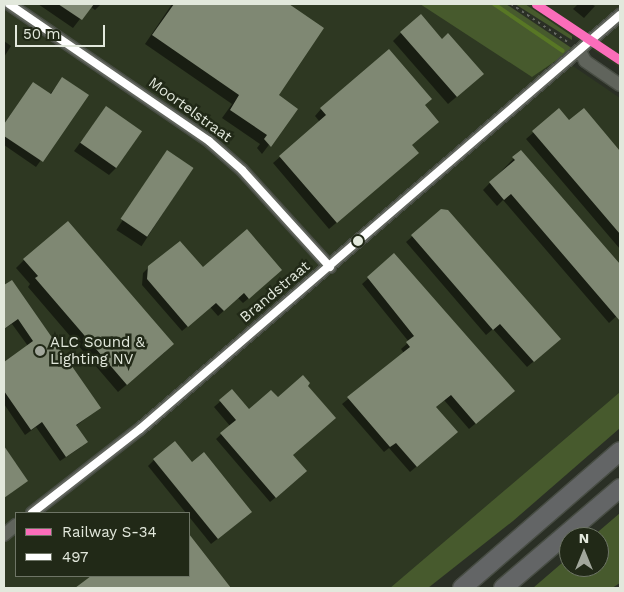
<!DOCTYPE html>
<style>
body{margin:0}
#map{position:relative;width:624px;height:592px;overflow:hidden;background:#2a2f25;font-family:"Work Sans",sans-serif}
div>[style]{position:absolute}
.built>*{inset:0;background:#2e3822}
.green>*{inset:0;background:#475a2d}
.shadow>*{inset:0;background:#0007;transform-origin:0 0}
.stream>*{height:4px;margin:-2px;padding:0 2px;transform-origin:2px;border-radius:2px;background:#587725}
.building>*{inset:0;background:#7f8873;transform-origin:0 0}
.path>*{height:2px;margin-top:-1px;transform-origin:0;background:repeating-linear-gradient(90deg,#686b65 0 2.5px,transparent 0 6.5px)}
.roads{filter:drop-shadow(1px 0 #484d44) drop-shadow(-1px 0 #484d44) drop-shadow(0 1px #484d44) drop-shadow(0 -1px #484d44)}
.minor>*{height:12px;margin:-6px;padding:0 6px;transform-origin:6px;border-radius:6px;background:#60645c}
.highway>*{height:18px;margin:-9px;padding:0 9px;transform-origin:9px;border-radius:9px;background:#636566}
.bus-1>*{height:8px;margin:-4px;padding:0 4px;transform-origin:4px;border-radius:4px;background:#fff}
.rail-1>*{height:9px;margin:-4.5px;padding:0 4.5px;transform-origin:4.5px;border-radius:4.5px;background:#fb6dba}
.dots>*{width:14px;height:14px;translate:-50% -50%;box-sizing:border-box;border:2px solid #212917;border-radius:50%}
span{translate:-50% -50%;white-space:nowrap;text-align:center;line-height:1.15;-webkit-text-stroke:5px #212917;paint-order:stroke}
.street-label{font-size:15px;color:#e2e8dc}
.poi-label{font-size:15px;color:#e2e8dc}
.left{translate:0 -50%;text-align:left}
.frame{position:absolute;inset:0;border:5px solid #e2e8dc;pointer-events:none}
.legend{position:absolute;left:15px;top:512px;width:175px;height:65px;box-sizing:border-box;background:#212917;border:1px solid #6e7566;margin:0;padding:6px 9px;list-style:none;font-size:15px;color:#e2e8dc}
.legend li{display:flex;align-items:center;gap:10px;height:25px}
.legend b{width:25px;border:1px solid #6e7566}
.north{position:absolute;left:559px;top:527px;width:50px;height:50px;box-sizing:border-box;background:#212917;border:1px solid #6e7566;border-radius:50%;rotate:0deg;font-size:14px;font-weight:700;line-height:20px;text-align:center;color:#e2e8dc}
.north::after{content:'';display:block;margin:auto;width:18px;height:22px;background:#a2a79c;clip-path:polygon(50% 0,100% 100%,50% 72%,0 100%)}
.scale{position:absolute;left:15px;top:25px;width:90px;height:22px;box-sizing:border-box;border:2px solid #e2e8dc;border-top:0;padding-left:6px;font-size:15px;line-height:18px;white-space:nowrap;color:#e2e8dc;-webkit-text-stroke:4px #212917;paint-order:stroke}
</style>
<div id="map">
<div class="built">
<i style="clip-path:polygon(evenodd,4px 4px,482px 4px,620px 98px,620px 392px,390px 588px,4px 588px,4px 4px,16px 513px,189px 513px,189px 576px,16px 576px,16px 513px)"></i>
<i style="clip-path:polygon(525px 4px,620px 4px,620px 68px,572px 36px)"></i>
</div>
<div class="green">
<i style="clip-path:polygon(420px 4px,506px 4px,573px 49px,532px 77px)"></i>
<i style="clip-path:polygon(515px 4px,525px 4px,572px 36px,572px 40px)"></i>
<i style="clip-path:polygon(620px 392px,620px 428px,513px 521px,428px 588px,390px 588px)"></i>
<i style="clip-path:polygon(620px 513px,620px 583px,612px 588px,533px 588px,569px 557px,569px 567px,599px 567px,599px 537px,592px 537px)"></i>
</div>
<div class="shadow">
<i style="clip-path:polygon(38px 4px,101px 4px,95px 10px,90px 6px,73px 28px)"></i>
<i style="clip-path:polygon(172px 4px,286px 4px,322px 28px,277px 96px,296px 109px,262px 154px,257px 148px,260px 144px,222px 118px,232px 104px,145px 44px)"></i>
<i style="clip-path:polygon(578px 4px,591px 4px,595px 6px,584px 18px,573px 9px)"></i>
<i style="clip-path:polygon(401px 33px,442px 40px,474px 82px,448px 104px,393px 41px)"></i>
<i style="clip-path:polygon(4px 41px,11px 46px,4px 57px)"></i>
<i style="clip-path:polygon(63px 78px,87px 95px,36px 167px,4px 145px,4px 124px,33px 83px,50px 94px)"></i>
<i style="clip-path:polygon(424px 106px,411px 145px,411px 159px,329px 229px,273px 163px,320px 122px,315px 116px,321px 109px)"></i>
<i style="clip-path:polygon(106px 108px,117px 167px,109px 175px,74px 151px)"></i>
<i style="clip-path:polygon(559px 110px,569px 122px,583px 110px,620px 153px,620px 249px,526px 139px)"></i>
<i style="clip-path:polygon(521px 151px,620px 266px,620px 313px,609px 323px,503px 200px,497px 206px,483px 190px)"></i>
<i style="left:167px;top:152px;width:30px;height:93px;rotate:33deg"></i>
<i style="clip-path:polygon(441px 211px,553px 345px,527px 367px,493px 329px,486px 335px,406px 242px)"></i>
<i style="clip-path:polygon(394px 255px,507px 397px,469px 429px,444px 400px,435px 408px,450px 438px,410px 472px,389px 448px,384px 452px,342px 404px,404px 353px,401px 349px,409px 342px,362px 284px)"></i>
<i style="clip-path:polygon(24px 260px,165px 352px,118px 392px,28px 287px,30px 284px,16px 268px)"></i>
<i style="clip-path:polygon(149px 267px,203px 269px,275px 276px,243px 303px,238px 298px,218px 316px,210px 307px,182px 331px,142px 285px,143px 273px)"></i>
<i style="clip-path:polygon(12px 281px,99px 408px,76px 426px,81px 447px,60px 461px,36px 427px,25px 435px,4px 404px,4px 363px,28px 346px,12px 324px,4px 329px,4px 287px)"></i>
<i style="clip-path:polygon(306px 386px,292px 455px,300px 477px,270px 502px,216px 439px,230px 426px,214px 407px,232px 391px,248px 410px)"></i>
<i style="clip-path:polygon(4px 449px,26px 481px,4px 498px)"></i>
<i style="clip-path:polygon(154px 460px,192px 463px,244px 518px,211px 544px,148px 466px)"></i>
<i style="clip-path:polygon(189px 537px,229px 588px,78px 588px,93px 576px,189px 576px)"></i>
</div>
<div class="stream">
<i style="left:494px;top:4px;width:83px;rotate:34.3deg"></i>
</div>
<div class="building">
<i style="clip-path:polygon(58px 4px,94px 4px,82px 20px)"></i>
<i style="clip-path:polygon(174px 4px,289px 4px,324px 28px,279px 95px,298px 109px,271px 147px,264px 139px,267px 135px,230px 110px,239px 95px,152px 35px)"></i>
<i style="clip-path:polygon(421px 14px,442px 39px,448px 33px,484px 74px,457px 97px,400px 32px)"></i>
<i style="clip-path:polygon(389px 49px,432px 99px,425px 105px,439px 122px,412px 145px,419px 153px,337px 223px,279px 156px,326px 115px,320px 108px)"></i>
<i style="clip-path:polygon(62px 77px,89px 95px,43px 162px,4px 136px,4px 124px,33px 82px,51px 94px)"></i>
<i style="left:106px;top:106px;width:44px;height:45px;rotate:35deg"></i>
<i style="clip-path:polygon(559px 108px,569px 120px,584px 108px,620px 151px,620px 234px,532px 131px)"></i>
<i style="left:167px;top:150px;width:32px;height:83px;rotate:34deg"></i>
<i style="clip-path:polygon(521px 150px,620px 264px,620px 321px,511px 194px,504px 200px,489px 182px,515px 160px,512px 157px)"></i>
<i style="clip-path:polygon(441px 209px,448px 210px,561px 339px,534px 362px,500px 324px,493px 330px,411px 235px)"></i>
<i style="clip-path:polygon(68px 221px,174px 344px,127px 385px,35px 278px,38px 276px,23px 259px)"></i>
<i style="clip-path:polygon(247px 229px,282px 270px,249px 299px,244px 293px,224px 311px,216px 303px,188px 327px,147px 279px,148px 266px,180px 241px,203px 267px)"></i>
<i style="clip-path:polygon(394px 253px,515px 391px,476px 424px,451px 395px,436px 407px,458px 432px,417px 467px,396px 443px,390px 447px,347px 397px,410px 347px,406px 342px,414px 336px,367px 277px)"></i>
<i style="clip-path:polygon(12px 280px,101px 408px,76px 425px,88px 442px,66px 457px,42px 422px,31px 430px,4px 391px,4px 362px,33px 341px,18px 319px,4px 329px,4px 285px)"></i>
<i style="clip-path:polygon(303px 375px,310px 383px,308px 386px,336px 418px,293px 455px,307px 471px,276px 498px,220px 433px,236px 420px,219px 400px,232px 389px,249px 409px,271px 390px,278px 397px)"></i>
<i style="clip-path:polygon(175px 441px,192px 462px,204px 452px,252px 512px,218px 539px,153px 459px)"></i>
<i style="clip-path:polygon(4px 446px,28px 481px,4px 498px)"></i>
<i style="clip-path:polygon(189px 534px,231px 588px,75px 588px,91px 576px,189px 576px)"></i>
</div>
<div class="path">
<i style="left:511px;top:4px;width:70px;rotate:33.9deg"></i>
</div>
<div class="roads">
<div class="minor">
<i style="left:9px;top:4px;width:242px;rotate:34.4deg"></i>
<i style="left:209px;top:141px;width:44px;rotate:41.3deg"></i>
<i style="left:242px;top:170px;width:131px;rotate:47.8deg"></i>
<i style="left:580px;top:51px;width:11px;rotate:63deg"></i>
<i style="left:585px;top:61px;width:42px;rotate:34.4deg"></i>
<i style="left:32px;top:513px;width:137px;rotate:-37.9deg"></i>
<i style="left:140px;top:429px;width:634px;rotate:-40.78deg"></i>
<i style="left:4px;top:535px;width:16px;rotate:-40deg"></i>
</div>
<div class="highway">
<i style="left:462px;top:588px;width:209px;rotate:-40.9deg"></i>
<i style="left:503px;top:588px;width:154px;rotate:-40.5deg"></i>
</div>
</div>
<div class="bus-1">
<i style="left:9px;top:4px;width:242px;rotate:34.4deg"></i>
<i style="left:209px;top:141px;width:44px;rotate:41.3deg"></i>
<i style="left:242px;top:170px;width:131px;rotate:47.8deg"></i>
<i style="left:32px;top:513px;width:137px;rotate:-37.9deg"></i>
<i style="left:140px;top:429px;width:634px;rotate:-40.78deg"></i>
</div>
<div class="rail-1">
<i style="left:536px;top:4px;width:101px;rotate:33.7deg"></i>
</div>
<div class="dots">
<i style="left:358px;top:241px;background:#e2e8dc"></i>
<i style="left:40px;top:351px;background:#a2a79c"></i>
</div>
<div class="street-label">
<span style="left:190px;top:110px;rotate:36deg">Moortelstraat</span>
<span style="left:275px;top:292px;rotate:-40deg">Brandstraat</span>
</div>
<div class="poi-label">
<span class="left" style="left:50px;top:351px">ALC Sound &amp;<br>Lighting NV</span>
</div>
<div class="frame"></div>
<ul class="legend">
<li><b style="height:6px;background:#fb6dba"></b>Railway S-34</li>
<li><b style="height:6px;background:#fff"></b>497</li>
</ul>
<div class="north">N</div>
<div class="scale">50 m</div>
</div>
